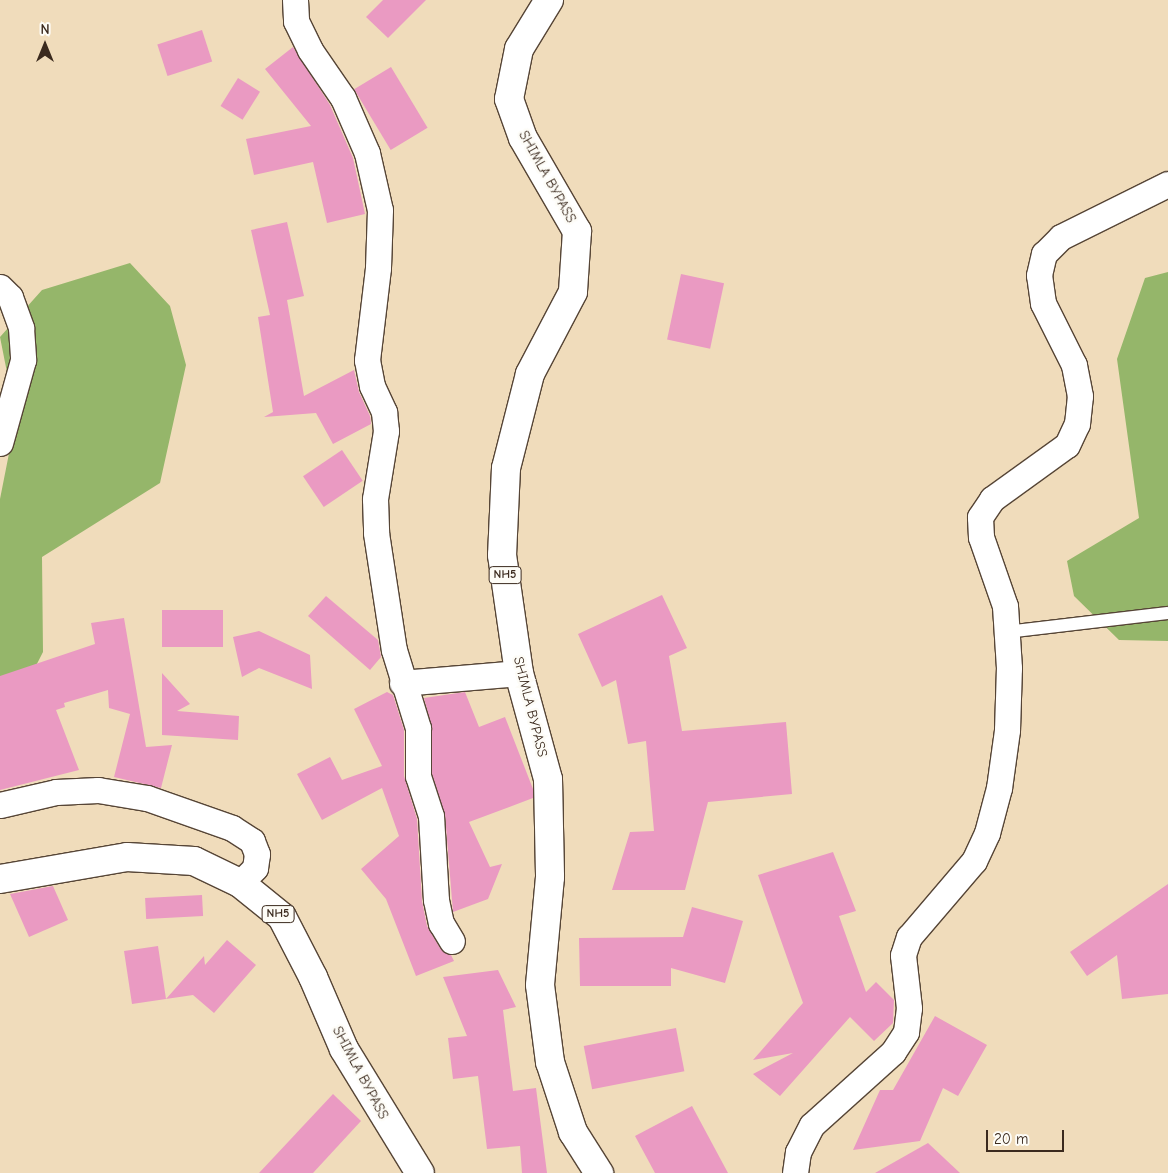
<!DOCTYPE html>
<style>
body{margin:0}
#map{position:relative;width:1168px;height:1173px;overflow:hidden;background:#f0dcbb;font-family:"Comic Neue",sans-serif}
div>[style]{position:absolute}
.forest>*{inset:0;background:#95b66a}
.building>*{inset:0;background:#ea9ac2;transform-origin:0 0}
.roads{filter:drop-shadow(1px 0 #564536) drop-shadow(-1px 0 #564536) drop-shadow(0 1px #564536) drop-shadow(0 -1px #564536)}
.lane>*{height:12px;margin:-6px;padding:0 6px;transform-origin:6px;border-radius:6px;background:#fff}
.street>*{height:25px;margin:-12.5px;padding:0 12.5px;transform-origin:12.5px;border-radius:12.5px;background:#fff}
.highway>*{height:28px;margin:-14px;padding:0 14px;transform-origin:14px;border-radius:14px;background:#fff}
span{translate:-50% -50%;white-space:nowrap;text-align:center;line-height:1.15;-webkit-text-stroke:5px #fdfcf7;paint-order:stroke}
.shield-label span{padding:1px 4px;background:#fdfcf7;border:1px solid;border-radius:4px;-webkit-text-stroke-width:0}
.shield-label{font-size:12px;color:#3b2a1e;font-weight:700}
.street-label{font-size:14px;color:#3b2a1e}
.north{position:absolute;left:20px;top:20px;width:50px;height:50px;-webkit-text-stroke:4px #fdfcf7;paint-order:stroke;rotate:0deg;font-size:14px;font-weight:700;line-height:20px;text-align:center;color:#3b2a1e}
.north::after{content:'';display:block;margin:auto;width:18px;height:22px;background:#3b2a1e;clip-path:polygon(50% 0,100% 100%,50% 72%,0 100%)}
.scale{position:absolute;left:986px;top:1130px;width:78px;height:22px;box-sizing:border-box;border:2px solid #3b2a1e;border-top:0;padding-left:6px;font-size:15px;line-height:18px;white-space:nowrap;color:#3b2a1e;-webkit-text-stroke:4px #fdfcf7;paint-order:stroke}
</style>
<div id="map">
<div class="forest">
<i style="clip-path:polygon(130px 263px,170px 306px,186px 365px,160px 483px,42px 557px,43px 652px,16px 705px,0 710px,0 499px,16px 418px,0 337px,42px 290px)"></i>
<i style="clip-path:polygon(1168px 272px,1168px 641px,1119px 640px,1074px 596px,1067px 561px,1139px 518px,1117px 359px,1145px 278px)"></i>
</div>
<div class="building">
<i style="clip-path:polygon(383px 0,426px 0,388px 38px,366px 17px)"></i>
<i style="left:202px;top:30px;width:33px;height:47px;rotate:72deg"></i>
<i style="clip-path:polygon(293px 47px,330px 105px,353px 158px,365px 214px,327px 223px,313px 162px,254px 175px,246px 139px,311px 126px,265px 69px)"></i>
<i style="left:391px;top:67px;width:71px;height:43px;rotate:59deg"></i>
<i style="left:238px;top:78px;width:26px;height:33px;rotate:32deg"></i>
<i style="clip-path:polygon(287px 222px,304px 296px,287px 300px,304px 396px,354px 370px,359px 392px,370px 416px,371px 424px,333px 444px,316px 413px,264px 417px,273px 412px,258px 317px,270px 315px,251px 230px)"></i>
<i style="left:681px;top:274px;width:44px;height:67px;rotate:12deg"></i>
<i style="left:342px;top:450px;width:37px;height:47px;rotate:56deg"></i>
<i style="clip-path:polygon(662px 595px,687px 648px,669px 656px,682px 731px,786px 722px,792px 794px,708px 802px,685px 890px,612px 890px,630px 832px,654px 831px,646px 741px,628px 744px,616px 680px,602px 687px,578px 634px)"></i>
<i style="clip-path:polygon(326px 596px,378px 640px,381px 657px,370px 670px,308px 616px)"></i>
<i style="left:162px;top:610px;width:61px;height:37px"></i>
<i style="clip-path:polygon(124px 618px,146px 747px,172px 745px,161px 788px,114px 777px,130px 714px,109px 708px,108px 690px,64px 703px,65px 707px,56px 710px,79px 770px,0 790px,0 676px,95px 644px,91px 623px)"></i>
<i style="clip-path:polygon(259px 631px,310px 655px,312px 689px,259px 668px,242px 677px,233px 637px)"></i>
<i style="clip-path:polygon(162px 673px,190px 704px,177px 711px,239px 716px,238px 740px,162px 735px)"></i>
<i style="clip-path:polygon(387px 692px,393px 695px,404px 730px,404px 776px,417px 819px,422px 901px,427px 926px,440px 948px,451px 955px,454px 961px,416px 976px,386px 899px,361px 869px,399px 836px,382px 788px,322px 820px,297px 774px,330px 757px,342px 780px,382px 766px,354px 709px)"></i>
<i style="clip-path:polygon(465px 692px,479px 727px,505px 717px,533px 789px,533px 798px,469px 822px,490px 867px,502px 864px,488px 899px,453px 912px,445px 815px,432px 774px,432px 728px,424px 698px)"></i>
<i style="clip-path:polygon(833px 852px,856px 911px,839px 916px,866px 992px,876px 982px,894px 1000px,893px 1023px,874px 1041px,850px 1017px,780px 1096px,753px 1074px,793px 1053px,753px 1060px,803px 1003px,758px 875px)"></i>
<i style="clip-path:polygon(1168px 884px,1168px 994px,1122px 999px,1117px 955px,1087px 976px,1070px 952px)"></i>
<i style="clip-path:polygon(53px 886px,68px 920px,29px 937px,10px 894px)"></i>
<i style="left:202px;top:895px;width:21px;height:57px;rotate:87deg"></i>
<i style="clip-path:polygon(692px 907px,743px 921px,725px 983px,671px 968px,671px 986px,580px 986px,579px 938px,683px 937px)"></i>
<i style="clip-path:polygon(227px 940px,256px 965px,214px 1013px,193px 995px,132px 1004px,124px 951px,158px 946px,166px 999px,204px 956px,205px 965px)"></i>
<i style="clip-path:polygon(498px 970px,516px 1007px,503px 1010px,513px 1091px,536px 1088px,547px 1173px,522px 1173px,520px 1146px,487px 1149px,478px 1076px,453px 1079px,448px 1038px,467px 1036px,443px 977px)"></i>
<i style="clip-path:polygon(935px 1016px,987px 1045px,958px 1096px,943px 1088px,920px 1141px,853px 1150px,880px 1090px,893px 1090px)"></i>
<i style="left:676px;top:1028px;width:44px;height:94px;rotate:79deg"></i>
<i style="clip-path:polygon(333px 1094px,361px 1121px,313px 1173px,259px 1173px)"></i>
<i style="clip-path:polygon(692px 1106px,728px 1173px,655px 1173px,635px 1136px)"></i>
<i style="clip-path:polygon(928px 1143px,960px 1173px,875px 1173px)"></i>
</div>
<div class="roads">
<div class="lane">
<i style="left:1006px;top:632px;width:163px;rotate:-6.7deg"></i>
</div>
<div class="street">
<i style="left:295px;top:0;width:21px;rotate:87deg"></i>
<i style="left:296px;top:21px;width:32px;rotate:64deg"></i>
<i style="left:310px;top:50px;width:58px;rotate:55.5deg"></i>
<i style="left:343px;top:98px;width:60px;rotate:66.4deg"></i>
<i style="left:367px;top:153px;width:58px;rotate:77.2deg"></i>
<i style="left:380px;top:210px;width:58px;rotate:92deg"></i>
<i style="left:378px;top:268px;width:93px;rotate:96.8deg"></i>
<i style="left:367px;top:360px;width:26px;rotate:79deg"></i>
<i style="left:372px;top:386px;width:29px;rotate:65deg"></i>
<i style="left:384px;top:412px;width:19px;rotate:84deg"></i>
<i style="left:386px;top:431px;width:69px;rotate:99.2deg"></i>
<i style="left:375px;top:499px;width:34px;rotate:88deg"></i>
<i style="left:376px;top:533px;width:118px;rotate:81.3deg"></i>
<i style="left:394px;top:650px;width:82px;rotate:72.9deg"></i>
<i style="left:418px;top:728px;width:48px;rotate:90deg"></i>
<i style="left:418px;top:776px;width:42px;rotate:72deg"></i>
<i style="left:431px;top:816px;width:84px;rotate:86.6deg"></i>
<i style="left:436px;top:900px;width:24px;rotate:78deg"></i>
<i style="left:441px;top:923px;width:21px;rotate:59deg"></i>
<i style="left:0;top:287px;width:14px;rotate:45deg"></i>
<i style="left:10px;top:297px;width:33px;rotate:70deg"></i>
<i style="left:21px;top:328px;width:32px;rotate:86deg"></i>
<i style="left:23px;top:360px;width:86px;rotate:105.5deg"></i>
<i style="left:402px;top:683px;width:117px;rotate:-4.9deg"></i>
<i style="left:0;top:805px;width:57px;rotate:-13.1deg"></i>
<i style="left:56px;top:792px;width:42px;rotate:-2.7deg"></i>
<i style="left:98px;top:790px;width:50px;rotate:9.3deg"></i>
<i style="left:147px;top:798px;width:90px;rotate:19.4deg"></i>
<i style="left:232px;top:828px;width:24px;rotate:33deg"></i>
<i style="left:252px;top:841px;width:14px;rotate:69deg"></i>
<i style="left:257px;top:854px;width:14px;rotate:98deg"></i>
<i style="left:255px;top:868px;width:21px;rotate:135deg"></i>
<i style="left:795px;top:1173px;width:21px;rotate:-82deg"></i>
<i style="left:798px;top:1152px;width:30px;rotate:-63deg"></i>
<i style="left:812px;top:1125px;width:109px;rotate:-42deg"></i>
<i style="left:893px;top:1052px;width:24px;rotate:-57deg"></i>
<i style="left:906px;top:1032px;width:24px;rotate:-83deg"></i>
<i style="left:909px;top:1008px;width:53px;rotate:-96.5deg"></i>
<i style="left:903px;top:955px;width:19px;rotate:-72deg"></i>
<i style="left:909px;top:937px;width:100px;rotate:-49.5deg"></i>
<i style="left:974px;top:861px;width:31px;rotate:-65deg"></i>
<i style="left:987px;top:833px;width:47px;rotate:-75.1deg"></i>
<i style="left:999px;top:788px;width:59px;rotate:-82.1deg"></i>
<i style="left:1007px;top:730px;width:62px;rotate:-88.2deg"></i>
<i style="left:1009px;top:668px;width:62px;rotate:-93.7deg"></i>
<i style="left:1005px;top:606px;width:73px;rotate:-109.2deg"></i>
<i style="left:981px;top:537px;width:20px;rotate:-93deg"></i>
<i style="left:980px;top:517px;width:22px;rotate:-56deg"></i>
<i style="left:992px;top:499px;width:92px;rotate:-35.8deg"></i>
<i style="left:1067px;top:445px;width:23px;rotate:-65deg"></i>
<i style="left:1077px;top:424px;width:28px;rotate:-84deg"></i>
<i style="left:1080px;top:396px;width:32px;rotate:-101deg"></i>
<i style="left:1074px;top:365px;width:69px;rotate:-116.6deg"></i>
<i style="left:1043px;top:303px;width:28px;rotate:-98deg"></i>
<i style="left:1039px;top:275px;width:22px;rotate:-77deg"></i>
<i style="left:1044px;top:254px;width:24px;rotate:-45deg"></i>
<i style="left:1061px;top:237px;width:119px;rotate:-26.4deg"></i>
</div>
<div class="highway">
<i style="left:549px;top:0;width:57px;rotate:121.5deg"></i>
<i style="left:519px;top:49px;width:51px;rotate:101.3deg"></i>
<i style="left:509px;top:99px;width:41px;rotate:70.3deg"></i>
<i style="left:523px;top:138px;width:108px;rotate:59.9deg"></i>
<i style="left:577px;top:231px;width:61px;rotate:93.8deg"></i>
<i style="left:573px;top:292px;width:93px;rotate:117.7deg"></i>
<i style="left:530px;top:374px;width:97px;rotate:104.3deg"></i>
<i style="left:506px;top:468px;width:87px;rotate:92.6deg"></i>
<i style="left:502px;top:555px;width:119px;rotate:81.8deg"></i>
<i style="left:519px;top:673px;width:110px;rotate:74.7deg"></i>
<i style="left:548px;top:779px;width:98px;rotate:88.8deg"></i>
<i style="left:550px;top:877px;width:108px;rotate:95.3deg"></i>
<i style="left:540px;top:985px;width:78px;rotate:82.6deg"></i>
<i style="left:550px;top:1062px;width:74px;rotate:71.8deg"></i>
<i style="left:573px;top:1132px;width:49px;rotate:57.6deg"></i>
<i style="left:0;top:879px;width:129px;rotate:-9.8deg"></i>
<i style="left:127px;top:857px;width:67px;rotate:3.4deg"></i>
<i style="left:194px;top:861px;width:51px;rotate:25.6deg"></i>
<i style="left:240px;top:883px;width:54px;rotate:39deg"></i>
<i style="left:282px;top:917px;width:68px;rotate:62.7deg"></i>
<i style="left:313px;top:977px;width:78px;rotate:66.7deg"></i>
<i style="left:344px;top:1049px;width:145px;rotate:58.5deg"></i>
</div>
</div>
<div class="shield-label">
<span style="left:505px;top:575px">NH5</span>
<span style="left:278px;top:914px">NH5</span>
</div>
<div class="street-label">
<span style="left:547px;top:177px;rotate:61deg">SHIMLA BYPASS</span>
<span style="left:530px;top:707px;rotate:76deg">SHIMLA BYPASS</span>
<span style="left:360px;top:1073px;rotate:62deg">SHIMLA BYPASS</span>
</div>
<div class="north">N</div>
<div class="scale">20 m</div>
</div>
